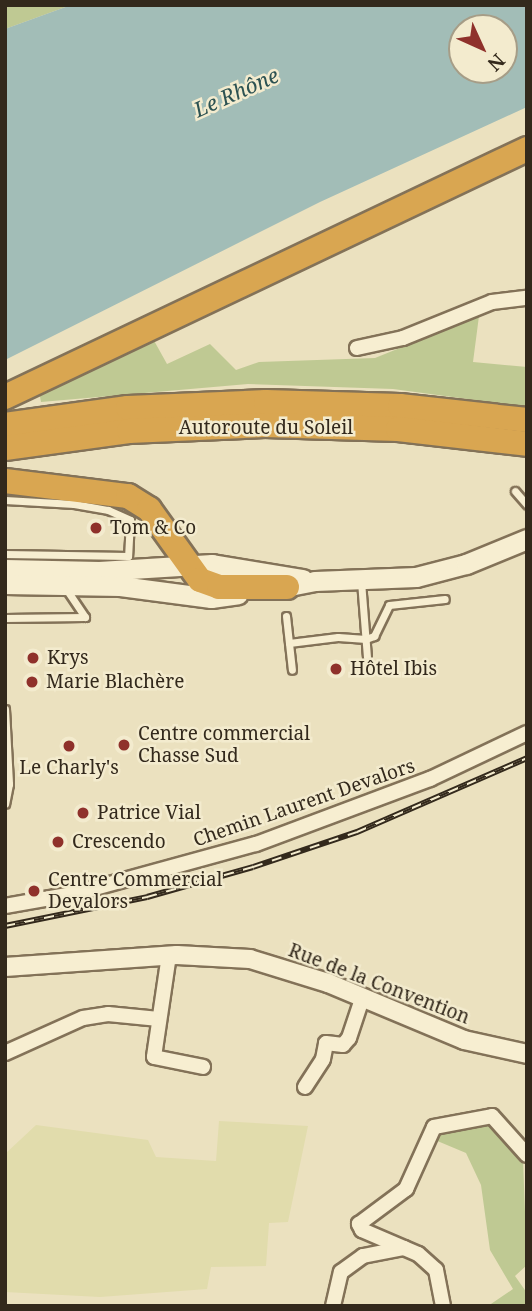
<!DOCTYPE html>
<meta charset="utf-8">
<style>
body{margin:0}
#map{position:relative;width:532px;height:1311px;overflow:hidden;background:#ebe1bf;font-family:"Noto Serif",serif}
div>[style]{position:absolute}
.farmland>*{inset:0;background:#e1dcac}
.green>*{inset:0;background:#bfc993}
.water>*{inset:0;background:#a2bdb7}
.roads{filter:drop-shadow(2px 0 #837258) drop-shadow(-2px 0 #837258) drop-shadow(0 2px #837258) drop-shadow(0 -2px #837258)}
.service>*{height:7px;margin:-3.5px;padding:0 3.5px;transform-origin:3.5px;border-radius:3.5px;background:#f7eed1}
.minor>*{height:14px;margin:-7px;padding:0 7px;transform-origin:7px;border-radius:7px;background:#f7eed1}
.tertiary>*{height:18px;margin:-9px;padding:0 9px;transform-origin:9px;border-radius:9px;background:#f7eed1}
.secondary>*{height:19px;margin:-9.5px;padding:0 9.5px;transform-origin:9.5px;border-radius:9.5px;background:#f7eed1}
.motorway>*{height:24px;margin:-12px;padding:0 12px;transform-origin:12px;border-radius:12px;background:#d9a651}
.rail>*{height:6px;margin-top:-3px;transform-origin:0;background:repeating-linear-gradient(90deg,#f3ebce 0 10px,#33291c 0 20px);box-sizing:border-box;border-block:2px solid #33291c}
.dots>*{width:19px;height:19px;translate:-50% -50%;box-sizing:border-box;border:4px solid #f3ebce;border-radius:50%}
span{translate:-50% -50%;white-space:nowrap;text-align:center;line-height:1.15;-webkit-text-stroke:5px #f3ebce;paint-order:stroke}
.street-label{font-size:19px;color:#33291c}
.poi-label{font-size:19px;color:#33291c}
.left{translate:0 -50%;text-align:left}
.water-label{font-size:21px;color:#2c5252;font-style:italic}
.frame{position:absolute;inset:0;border:7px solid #33291c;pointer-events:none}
.north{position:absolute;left:448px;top:14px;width:70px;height:70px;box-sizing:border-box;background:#f3ebce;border:2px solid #a69d87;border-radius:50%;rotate:135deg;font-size:19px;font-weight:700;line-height:28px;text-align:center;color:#33291c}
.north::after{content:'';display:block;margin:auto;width:24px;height:32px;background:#8f312b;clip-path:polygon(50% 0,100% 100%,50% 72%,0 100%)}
</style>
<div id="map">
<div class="farmland">
<i style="clip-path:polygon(219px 1121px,308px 1126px,288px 1222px,269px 1223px,266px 1266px,211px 1267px,207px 1289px,100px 1297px,5px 1292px,5px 1154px,36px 1125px,148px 1140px,156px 1157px,216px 1161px)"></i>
</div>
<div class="green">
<i style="clip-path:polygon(5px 5px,71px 5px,5px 29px)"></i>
<i style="clip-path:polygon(479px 316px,473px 362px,527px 367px,527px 407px,393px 389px,248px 384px,41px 402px,39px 391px,152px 337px,167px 364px,210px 344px,236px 370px,259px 362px,375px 358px)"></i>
<i style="clip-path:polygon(493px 1119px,523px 1159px,527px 1265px,515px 1276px,527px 1293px,527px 1306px,488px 1306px,513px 1289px,490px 1250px,481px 1185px,466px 1153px,435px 1140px,440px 1132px)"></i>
</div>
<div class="water">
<i style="clip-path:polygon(evenodd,71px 5px,527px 5px,527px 107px,320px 202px,5px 360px,5px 29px,71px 5px,462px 28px,504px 28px,504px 70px,462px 70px,462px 28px)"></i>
</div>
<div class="roads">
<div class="service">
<i style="left:515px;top:491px;width:18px;rotate:49deg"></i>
<i style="left:5px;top:500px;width:69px;rotate:3.3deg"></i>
<i style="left:74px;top:504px;width:35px;rotate:10deg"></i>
<i style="left:108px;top:510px;width:24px;rotate:24deg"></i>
<i style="left:130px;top:520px;width:36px;rotate:93deg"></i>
<i style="left:128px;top:556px;width:123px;rotate:-179.1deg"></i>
<i style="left:361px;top:581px;width:76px;rotate:85.5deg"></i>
<i style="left:286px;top:616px;width:54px;rotate:83.7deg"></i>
<i style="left:5px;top:618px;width:80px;rotate:-0.7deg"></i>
<i style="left:85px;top:617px;width:34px;rotate:-124deg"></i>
<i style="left:289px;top:643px;width:49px;rotate:-7deg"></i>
<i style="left:338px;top:637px;width:28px;rotate:4deg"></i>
<i style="left:366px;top:639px;width:9px;rotate:-21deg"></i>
<i style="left:374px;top:636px;width:34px;rotate:-64deg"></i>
<i style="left:389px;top:605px;width:56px;rotate:-6.1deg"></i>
<i style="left:5px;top:709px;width:75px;rotate:86.9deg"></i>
<i style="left:9px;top:784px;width:20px;rotate:101deg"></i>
</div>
<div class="minor">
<i style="left:357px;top:348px;width:47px;rotate:-12.3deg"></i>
<i style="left:403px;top:338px;width:96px;rotate:-22deg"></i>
<i style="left:492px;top:302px;width:35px;rotate:-7deg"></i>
<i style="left:5px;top:906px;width:69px;rotate:-10deg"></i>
<i style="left:73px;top:894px;width:190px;rotate:-15.3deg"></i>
<i style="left:256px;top:844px;width:186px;rotate:-20.5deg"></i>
<i style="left:430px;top:779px;width:107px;rotate:-25.4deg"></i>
<i style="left:169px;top:955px;width:103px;rotate:98.4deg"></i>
<i style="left:154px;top:1057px;width:50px;rotate:11.5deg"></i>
<i style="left:5px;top:1053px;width:85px;rotate:-24.2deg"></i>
<i style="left:83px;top:1018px;width:25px;rotate:-9deg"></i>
<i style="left:108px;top:1014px;width:51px;rotate:5.6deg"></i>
<i style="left:305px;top:1087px;width:33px;rotate:-57deg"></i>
<i style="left:323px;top:1059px;width:16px;rotate:-79deg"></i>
<i style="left:326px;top:1043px;width:17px;rotate:7deg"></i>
<i style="left:343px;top:1045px;width:9px;rotate:-49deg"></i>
<i style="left:349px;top:1038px;width:41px;rotate:-71.6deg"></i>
<i style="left:333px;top:1306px;width:35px;rotate:-77deg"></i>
<i style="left:341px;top:1272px;width:27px;rotate:-36deg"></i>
<i style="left:363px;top:1256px;width:42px;rotate:-11deg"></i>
<i style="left:443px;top:1306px;width:37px;rotate:-101deg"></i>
<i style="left:436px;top:1270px;width:24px;rotate:-138deg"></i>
<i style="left:418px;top:1254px;width:61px;rotate:-156.8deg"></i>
<i style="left:362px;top:1230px;width:7px;rotate:-117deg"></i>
<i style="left:359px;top:1224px;width:59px;rotate:-36.7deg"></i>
<i style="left:406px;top:1189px;width:68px;rotate:-65.7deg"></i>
<i style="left:434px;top:1127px;width:59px;rotate:-10.7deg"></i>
<i style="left:492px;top:1116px;width:52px;rotate:48.1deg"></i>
</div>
<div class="tertiary">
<i style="left:5px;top:967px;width:172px;rotate:-4deg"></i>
<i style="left:177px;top:955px;width:73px;rotate:3.1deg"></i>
<i style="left:250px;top:959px;width:82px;rotate:17.1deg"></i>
<i style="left:328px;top:983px;width:147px;rotate:22.7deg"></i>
<i style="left:464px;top:1040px;width:65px;rotate:12.5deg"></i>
</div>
<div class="secondary">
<i style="left:5px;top:569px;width:94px;rotate:1.2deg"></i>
<i style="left:99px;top:571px;width:113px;rotate:-3.5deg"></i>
<i style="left:212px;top:564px;width:92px;rotate:9.4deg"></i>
<i style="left:5px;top:584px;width:115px;rotate:1deg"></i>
<i style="left:120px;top:586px;width:92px;rotate:7.5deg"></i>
<i style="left:211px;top:598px;width:27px;rotate:-8deg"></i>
<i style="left:274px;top:589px;width:42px;rotate:-11deg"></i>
<i style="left:315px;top:581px;width:101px;rotate:-2.3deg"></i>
<i style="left:416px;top:577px;width:52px;rotate:-14.6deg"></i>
<i style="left:466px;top:564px;width:66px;rotate:-22.3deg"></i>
</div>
<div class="motorway">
<i style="left:5px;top:397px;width:578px;rotate:-25.41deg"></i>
<i style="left:5px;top:425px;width:124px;rotate:-7.9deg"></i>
<i style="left:128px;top:408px;width:138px;rotate:-2.5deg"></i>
<i style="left:266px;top:402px;width:134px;rotate:1.7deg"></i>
<i style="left:400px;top:406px;width:128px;rotate:6.3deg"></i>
<i style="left:5px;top:448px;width:125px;rotate:-7.8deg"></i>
<i style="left:129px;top:431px;width:136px;rotate:-2.5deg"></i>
<i style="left:265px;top:425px;width:133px;rotate:1.7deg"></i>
<i style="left:398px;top:429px;width:130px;rotate:6.6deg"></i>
<i style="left:5px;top:481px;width:124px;rotate:7deg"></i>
<i style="left:128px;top:496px;width:25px;rotate:32deg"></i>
<i style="left:149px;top:509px;width:87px;rotate:54.3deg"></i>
<i style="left:200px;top:580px;width:20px;rotate:20deg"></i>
<i style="left:219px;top:587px;width:68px"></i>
</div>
</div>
<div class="rail">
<i style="left:5px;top:926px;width:145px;rotate:-11.5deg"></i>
<i style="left:147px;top:897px;width:110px;rotate:-15.8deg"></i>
<i style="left:253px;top:867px;width:110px;rotate:-18.6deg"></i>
<i style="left:357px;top:832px;width:185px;rotate:-23.5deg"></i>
</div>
<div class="dots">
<i style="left:96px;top:528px;background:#8f312b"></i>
<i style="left:33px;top:658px;background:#8f312b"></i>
<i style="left:336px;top:669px;background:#8f312b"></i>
<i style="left:32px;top:682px;background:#8f312b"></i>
<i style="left:124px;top:745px;background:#8f312b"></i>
<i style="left:69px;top:746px;background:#8f312b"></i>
<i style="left:83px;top:813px;background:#8f312b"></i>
<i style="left:58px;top:842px;background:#8f312b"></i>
<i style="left:34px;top:891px;background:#8f312b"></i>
</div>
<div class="street-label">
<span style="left:266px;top:428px">Autoroute du Soleil</span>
<span style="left:304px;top:803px;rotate:-19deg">Chemin Laurent Devalors</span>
<span style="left:379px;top:984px;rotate:21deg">Rue de la Convention</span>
</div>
<div class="poi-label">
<span class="left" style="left:110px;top:528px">Tom &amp; Co</span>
<span class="left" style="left:47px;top:658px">Krys</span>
<span class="left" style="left:350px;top:669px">Hôtel Ibis</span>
<span class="left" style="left:46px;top:682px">Marie Blachère</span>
<span class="left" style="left:138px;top:745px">Centre commercial<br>Chasse Sud</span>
<span style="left:69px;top:768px">Le Charly's</span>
<span class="left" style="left:97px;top:813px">Patrice Vial</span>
<span class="left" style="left:72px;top:842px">Crescendo</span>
<span class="left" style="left:48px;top:891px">Centre Commercial<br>Devalors</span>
</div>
<div class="water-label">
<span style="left:236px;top:92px;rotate:-24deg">Le Rhône</span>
</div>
<div class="frame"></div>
<div class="north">N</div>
</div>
